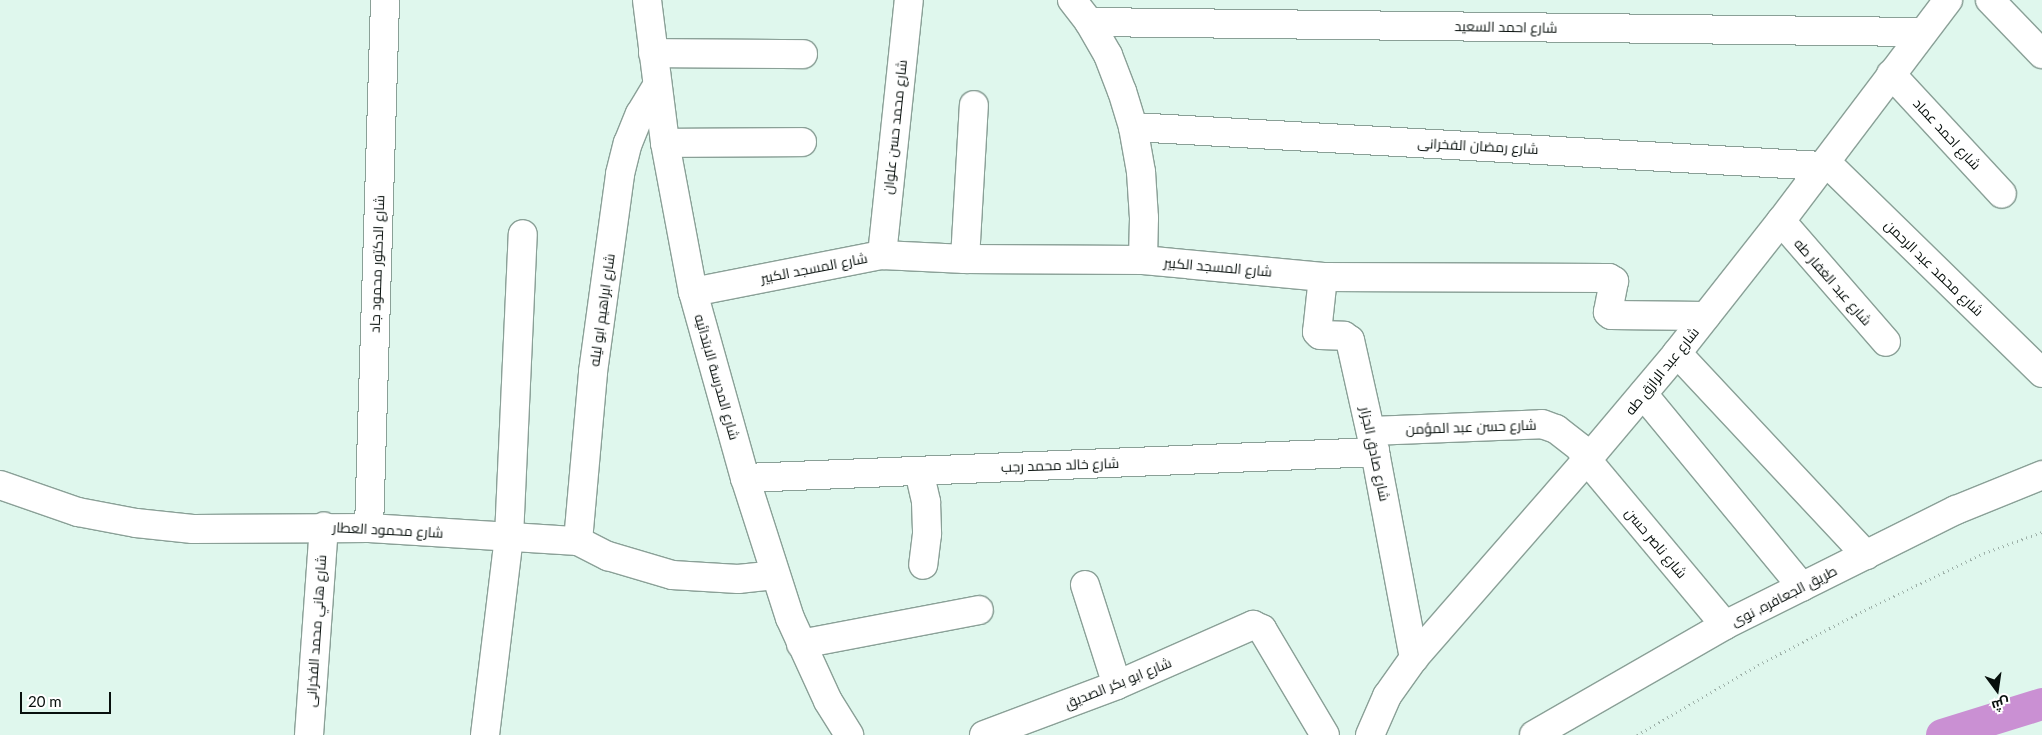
<!DOCTYPE html>
<meta charset="utf-8">
<style>
body{margin:0}
#map{position:relative;width:2042px;height:735px;overflow:hidden;background:#dff7ed;font-family:Lato,Cairo,sans-serif}
div>[style]{position:absolute}
.canal>*{height:32px;margin:-16px;padding:0 16px;transform-origin:16px;border-radius:16px;background:#ca90d3}
.path>*{height:3px;margin-top:-1.5px;transform-origin:0;background:repeating-linear-gradient(90deg,#9eb1a9 0 1px,transparent 0 5px)}
.roads{filter:drop-shadow(1px 0 #8aa097) drop-shadow(-1px 0 #8aa097) drop-shadow(0 1px #8aa097) drop-shadow(0 -1px #8aa097)}
.minor>*{height:28px;margin:-14px;padding:0 14px;transform-origin:14px;border-radius:14px;background:#fff}
span{translate:-50% -50%;white-space:nowrap;text-align:center;line-height:1.15;-webkit-text-stroke:4.5px #fff;paint-order:stroke}
.street-label{font-size:14px;color:#08100d}
.north{position:absolute;left:1972px;top:665px;width:50px;height:50px;-webkit-text-stroke:4px #fff;paint-order:stroke;rotate:166deg;font-size:14px;font-weight:700;line-height:20px;text-align:center;color:#08100d}
.north::after{content:'';display:block;margin:auto;width:18px;height:22px;background:#08100d;clip-path:polygon(50% 0,100% 100%,50% 72%,0 100%)}
.scale{position:absolute;left:20px;top:692px;width:91px;height:22px;box-sizing:border-box;border:2px solid #08100d;border-top:0;padding-left:6px;font-size:15px;line-height:18px;white-space:nowrap;color:#08100d;-webkit-text-stroke:4px #fff;paint-order:stroke}
</style>
<div id="map">
<div class="canal">
<i style="left:1942px;top:735px;width:105px;rotate:-17.2deg"></i>
</div>
<div class="path">
<i style="left:1637px;top:735px;width:140px;rotate:-30deg"></i>
<i style="left:1758px;top:665px;width:127px;rotate:-27.2deg"></i>
<i style="left:1871px;top:607px;width:125px;rotate:-25.5deg"></i>
<i style="left:1984px;top:553px;width:62px;rotate:-19.9deg"></i>
</div>
<div class="roads">
<div class="minor">
<i style="left:647px;top:0;width:144px;rotate:82.8deg"></i>
<i style="left:665px;top:143px;width:152px;rotate:79.4deg"></i>
<i style="left:693px;top:292px;width:193px;rotate:74.4deg"></i>
<i style="left:745px;top:478px;width:147px;rotate:72.2deg"></i>
<i style="left:790px;top:618px;width:91px;rotate:65.4deg"></i>
<i style="left:828px;top:701px;width:40px;rotate:58deg"></i>
<i style="left:1072px;top:0;width:28px;rotate:52deg"></i>
<i style="left:1089px;top:22px;width:38px;rotate:60deg"></i>
<i style="left:1108px;top:55px;width:39px;rotate:69deg"></i>
<i style="left:1122px;top:91px;width:38px;rotate:73deg"></i>
<i style="left:1133px;top:127px;width:46px;rotate:79.9deg"></i>
<i style="left:1141px;top:172px;width:46px;rotate:86.3deg"></i>
<i style="left:1144px;top:218px;width:42px;rotate:91.4deg"></i>
<i style="left:1990px;top:0;width:75px;rotate:46.1deg"></i>
<i style="left:1089px;top:22px;width:834px;rotate:0.69deg"></i>
<i style="left:653px;top:53px;width:150px;rotate:0.4deg"></i>
<i style="left:1891px;top:74px;width:163px;rotate:47.2deg"></i>
<i style="left:1133px;top:127px;width:691px;rotate:3.24deg"></i>
<i style="left:665px;top:143px;width:137px;rotate:-0.4deg"></i>
<i style="left:1826px;top:162px;width:302px;rotate:44.3deg"></i>
<i style="left:1781px;top:221px;width:160px;rotate:49deg"></i>
<i style="left:882px;top:255px;width:256px;rotate:-84deg"></i>
<i style="left:965px;top:259px;width:154px;rotate:-86.7deg"></i>
<i style="left:1323px;top:277px;width:55px;rotate:96.2deg"></i>
<i style="left:1317px;top:332px;width:4px;rotate:45deg"></i>
<i style="left:1320px;top:335px;width:24px;rotate:2deg"></i>
<i style="left:1344px;top:336px;width:7px;rotate:34deg"></i>
<i style="left:1350px;top:340px;width:115px;rotate:77.4deg"></i>
<i style="left:1375px;top:452px;width:210px;rotate:79.3deg"></i>
<i style="left:693px;top:292px;width:193px;rotate:-11.1deg"></i>
<i style="left:882px;top:255px;width:83px;rotate:2.8deg"></i>
<i style="left:965px;top:259px;width:178px;rotate:0.3deg"></i>
<i style="left:1143px;top:260px;width:181px;rotate:5.4deg"></i>
<i style="left:1323px;top:277px;width:286px;rotate:0.2deg"></i>
<i style="left:1609px;top:278px;width:6px;rotate:31deg"></i>
<i style="left:1614px;top:281px;width:32px;rotate:101deg"></i>
<i style="left:1608px;top:312px;width:4px;rotate:45deg"></i>
<i style="left:1611px;top:315px;width:95px;rotate:0.6deg"></i>
<i style="left:1677px;top:353px;width:277px;rotate:46.9deg"></i>
<i style="left:1643px;top:394px;width:250px;rotate:50.5deg"></i>
<i style="left:1371px;top:431px;width:171px;rotate:-2.3deg"></i>
<i style="left:1542px;top:424px;width:15px;rotate:20deg"></i>
<i style="left:1556px;top:429px;width:31px;rotate:38deg"></i>
<i style="left:1580px;top:448px;width:14px;rotate:60deg"></i>
<i style="left:1587px;top:460px;width:215px;rotate:50.1deg"></i>
<i style="left:919px;top:471px;width:32px;rotate:77deg"></i>
<i style="left:926px;top:502px;width:32px;rotate:88deg"></i>
<i style="left:927px;top:534px;width:31px;rotate:97deg"></i>
<i style="left:745px;top:478px;width:631px;rotate:-2.36deg"></i>
<i style="left:0;top:485px;width:83px;rotate:19.1deg"></i>
<i style="left:78px;top:512px;width:59px;rotate:10.7deg"></i>
<i style="left:136px;top:523px;width:57px;rotate:6deg"></i>
<i style="left:193px;top:529px;width:176px;rotate:-0.3deg"></i>
<i style="left:369px;top:528px;width:209px;rotate:3.6deg"></i>
<i style="left:578px;top:541px;width:34px;rotate:27deg"></i>
<i style="left:608px;top:556px;width:67px;rotate:16.5deg"></i>
<i style="left:672px;top:575px;width:66px;rotate:3.5deg"></i>
<i style="left:738px;top:579px;width:37px;rotate:-6deg"></i>
<i style="left:369px;top:528px;width:528px;rotate:-88.26deg"></i>
<i style="left:578px;top:541px;width:170px;rotate:-84.9deg"></i>
<i style="left:593px;top:372px;width:200px;rotate:-82.2deg"></i>
<i style="left:620px;top:174px;width:32px;rotate:-76deg"></i>
<i style="left:628px;top:143px;width:31px;rotate:-68deg"></i>
<i style="left:640px;top:114px;width:31px;rotate:-59deg"></i>
<i style="left:1085px;top:585px;width:105px;rotate:72.3deg"></i>
<i style="left:801px;top:644px;width:181px;rotate:-10.8deg"></i>
<i style="left:309px;top:735px;width:209px;rotate:-85.9deg"></i>
<i style="left:485px;top:735px;width:199px;rotate:-83.1deg"></i>
<i style="left:509px;top:537px;width:303px;rotate:-87.4deg"></i>
<i style="left:984px;top:735px;width:142px;rotate:-20.6deg"></i>
<i style="left:1117px;top:685px;width:149px;rotate:-23.8deg"></i>
<i style="left:1253px;top:625px;width:10px;rotate:24deg"></i>
<i style="left:1262px;top:629px;width:123px;rotate:59.3deg"></i>
<i style="left:1370px;top:735px;width:43px;rotate:-66.4deg"></i>
<i style="left:1387px;top:696px;width:47px;rotate:-54.6deg"></i>
<i style="left:1414px;top:658px;width:263px;rotate:-48.9deg"></i>
<i style="left:1587px;top:460px;width:140px;rotate:-49.9deg"></i>
<i style="left:1677px;top:353px;width:168px;rotate:-51.8deg"></i>
<i style="left:1781px;top:221px;width:277px;rotate:-52.9deg"></i>
<i style="left:1534px;top:735px;width:220px;rotate:-29.9deg"></i>
<i style="left:1725px;top:625px;width:258px;rotate:-26.5deg"></i>
<i style="left:1956px;top:510px;width:93px;rotate:-22.1deg"></i>
</div>
</div>
<div class="street-label">
<span style="left:1506px;top:27px;rotate:1deg">شارع احمد السعيد</span>
<span style="left:895px;top:127px;rotate:-84deg">شارع محمد حسن علوان</span>
<span style="left:1947px;top:134px;rotate:47deg">شارع احمد عماد</span>
<span style="left:1478px;top:146px;rotate:3deg">شارع رمضان الفخرانى</span>
<span style="left:377px;top:264px;rotate:-88deg">شارع الدكتور محمود جاد</span>
<span style="left:1218px;top:267px;rotate:5deg">شارع المسجد الكبير</span>
<span style="left:814px;top:268px;rotate:-11deg">شارع المسجد الكبير</span>
<span style="left:1934px;top:268px;rotate:44deg">شارع محمد عبد الرحمن</span>
<span style="left:1833px;top:282px;rotate:49deg">شارع عبد الغفار طه</span>
<span style="left:602px;top:310px;rotate:-82deg">شارع ابراهيم ابو ليله</span>
<span style="left:1662px;top:371px;rotate:-51deg">شارع عبد الرازق طه</span>
<span style="left:717px;top:377px;rotate:74deg">شارع المدرسة الابتدائيه</span>
<span style="left:1471px;top:427px;rotate:-2deg">شارع حسن عبد المؤمن</span>
<span style="left:1375px;top:454px;rotate:78deg">شارع صادق الجزار</span>
<span style="left:1060px;top:465px;rotate:-2deg">شارع خالد محمد رجب</span>
<span style="left:388px;top:530px;rotate:3deg">شارع محمود العطار</span>
<span style="left:1656px;top:543px;rotate:50deg">شارع ناصر حسن</span>
<span style="left:1784px;top:596px;rotate:-27deg">طريق الجعافره, نوى</span>
<span style="left:316px;top:631px;rotate:-86deg">شارع هاني محمد الفخرانى</span>
<span style="left:1118px;top:683px;rotate:-22deg">شارع ابو بكر الصديق</span>
</div>
<div class="north">ش</div>
<div class="scale">20 m</div>
</div>
